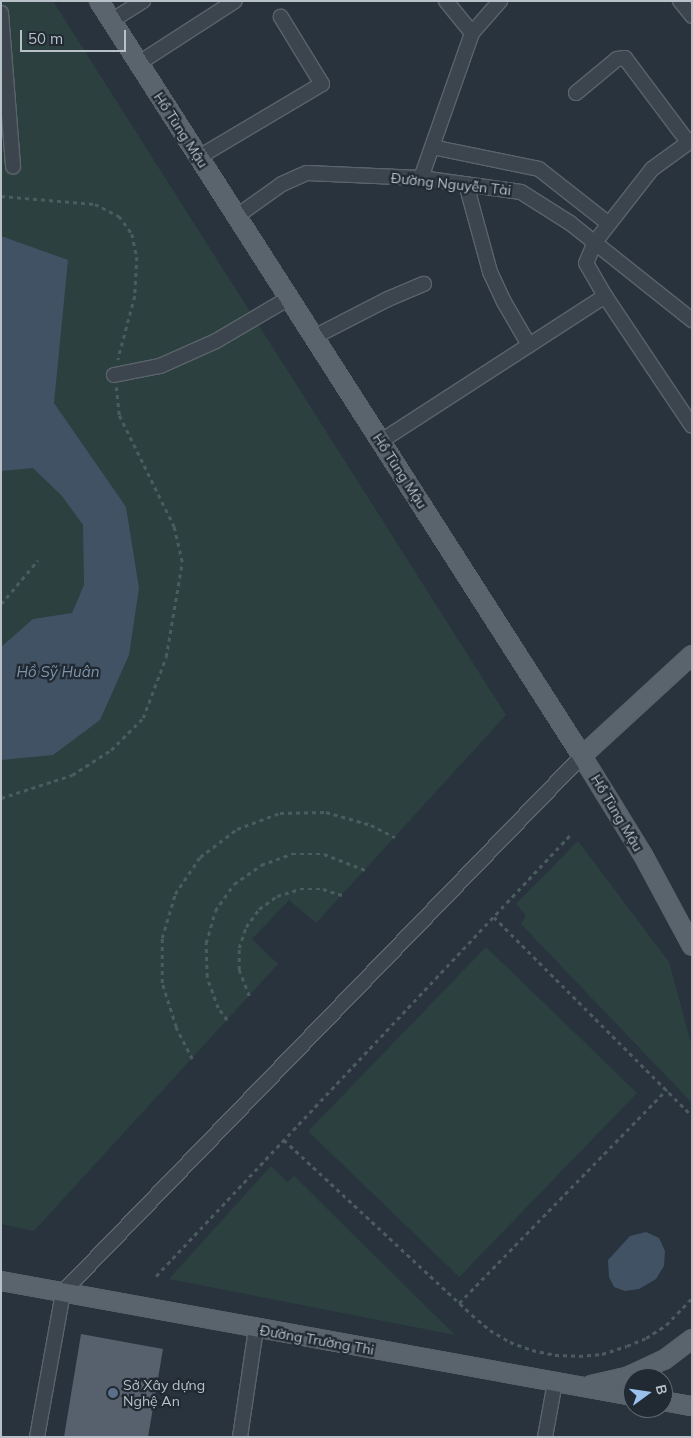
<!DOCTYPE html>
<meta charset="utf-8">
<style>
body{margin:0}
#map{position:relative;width:693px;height:1438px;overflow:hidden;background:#28333d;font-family:Mulish,sans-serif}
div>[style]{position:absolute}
.green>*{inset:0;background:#2b403f;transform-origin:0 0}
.water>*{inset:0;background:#405264}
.building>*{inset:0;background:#56616d}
.path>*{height:2.5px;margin-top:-1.25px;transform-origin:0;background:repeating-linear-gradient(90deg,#4a5c5d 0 4px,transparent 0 8px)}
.roads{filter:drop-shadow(1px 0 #5a636b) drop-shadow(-1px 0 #5a636b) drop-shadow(0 1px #5a636b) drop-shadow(0 -1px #5a636b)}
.minor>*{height:14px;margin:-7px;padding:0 7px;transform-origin:7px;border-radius:7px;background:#3c454e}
.major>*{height:18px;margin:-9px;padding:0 9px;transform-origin:9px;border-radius:9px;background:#5a646d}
.dots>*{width:14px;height:14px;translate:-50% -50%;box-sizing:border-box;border:2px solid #212a33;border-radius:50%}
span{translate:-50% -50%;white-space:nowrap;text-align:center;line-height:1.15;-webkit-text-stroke:4.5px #212a33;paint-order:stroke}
.street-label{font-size:14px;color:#b8c0c8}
.poi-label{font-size:14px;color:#b8c0c8}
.left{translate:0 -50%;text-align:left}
.water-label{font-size:15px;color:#7d93a8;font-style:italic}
.frame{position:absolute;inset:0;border:2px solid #b8c0c8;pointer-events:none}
.north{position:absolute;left:623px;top:1368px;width:50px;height:50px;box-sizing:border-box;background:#212a33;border:1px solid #5d666f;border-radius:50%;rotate:76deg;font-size:14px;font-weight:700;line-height:20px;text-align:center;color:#b8c0c8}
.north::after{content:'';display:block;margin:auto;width:18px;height:22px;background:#9ac0ec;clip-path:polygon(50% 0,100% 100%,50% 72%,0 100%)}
.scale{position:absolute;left:20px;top:30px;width:106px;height:22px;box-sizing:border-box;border:2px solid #b8c0c8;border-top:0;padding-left:6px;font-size:15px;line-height:18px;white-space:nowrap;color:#b8c0c8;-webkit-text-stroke:4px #212a33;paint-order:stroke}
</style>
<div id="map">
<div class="green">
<i style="clip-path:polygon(1px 1px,53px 1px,506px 715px,316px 923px,289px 900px,252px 939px,278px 964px,34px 1231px,1px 1224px)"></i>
<i style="clip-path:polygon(578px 841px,669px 962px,692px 1047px,692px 1103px,521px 924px,526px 916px,516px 904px)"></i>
<i style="left:486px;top:947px;width:210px;height:256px;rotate:44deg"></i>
<i style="clip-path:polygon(271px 1166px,287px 1182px,294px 1176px,455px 1335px,169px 1279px)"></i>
</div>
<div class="water">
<i style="clip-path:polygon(1px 236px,68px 260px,54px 403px,126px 507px,139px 588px,129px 655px,100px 720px,53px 755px,1px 760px,1px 647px,33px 619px,72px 613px,84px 585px,83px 525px,62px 496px,33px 468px,1px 471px)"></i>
<i style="clip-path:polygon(646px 1232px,659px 1238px,665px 1251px,664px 1266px,656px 1279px,639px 1289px,625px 1291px,614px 1287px,609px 1277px,608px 1260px,630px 1236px)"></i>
</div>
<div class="building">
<i style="clip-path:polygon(81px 1334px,163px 1349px,148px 1437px,64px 1437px)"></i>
</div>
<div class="path">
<i style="left:1px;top:196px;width:94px;rotate:4.9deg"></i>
<i style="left:95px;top:204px;width:27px;rotate:27deg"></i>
<i style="left:119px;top:216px;width:22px;rotate:54deg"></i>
<i style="left:132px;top:234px;width:24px;rotate:78deg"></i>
<i style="left:137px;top:257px;width:39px;rotate:93deg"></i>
<i style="left:135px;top:296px;width:66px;rotate:104.9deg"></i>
<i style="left:1px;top:604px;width:57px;rotate:-49.9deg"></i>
<i style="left:1px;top:798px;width:75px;rotate:-17.9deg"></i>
<i style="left:72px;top:775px;width:46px;rotate:-32.7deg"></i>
<i style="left:111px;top:750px;width:45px;rotate:-45deg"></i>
<i style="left:143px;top:718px;width:65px;rotate:-69.3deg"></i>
<i style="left:166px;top:657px;width:96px;rotate:-80.4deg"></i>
<i style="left:182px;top:562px;width:36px;rotate:-103deg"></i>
<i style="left:174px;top:527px;width:125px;rotate:-116.2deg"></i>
<i style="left:119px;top:415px;width:28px;rotate:-96deg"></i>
<i style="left:494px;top:917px;width:281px;rotate:45.1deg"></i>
<i style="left:249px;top:996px;width:28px;rotate:-111deg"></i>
<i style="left:239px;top:970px;width:22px;rotate:-90deg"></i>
<i style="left:239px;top:948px;width:22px;rotate:-72deg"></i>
<i style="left:246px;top:927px;width:22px;rotate:-54deg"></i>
<i style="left:259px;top:909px;width:22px;rotate:-36deg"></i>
<i style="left:277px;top:896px;width:24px;rotate:-17deg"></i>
<i style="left:300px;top:889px;width:23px"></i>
<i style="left:323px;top:889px;width:20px;rotate:18deg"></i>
<i style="left:227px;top:1020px;width:15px;rotate:-127deg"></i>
<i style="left:218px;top:1008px;width:33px;rotate:-110deg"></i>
<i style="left:207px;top:977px;width:34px;rotate:-92deg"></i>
<i style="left:206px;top:943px;width:33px;rotate:-74deg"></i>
<i style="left:215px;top:911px;width:33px;rotate:-55deg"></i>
<i style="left:234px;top:884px;width:33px;rotate:-35deg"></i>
<i style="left:261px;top:865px;width:33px;rotate:-20deg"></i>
<i style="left:292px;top:854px;width:32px"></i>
<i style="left:324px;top:854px;width:44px;rotate:21.3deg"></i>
<i style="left:192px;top:1059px;width:36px;rotate:-117deg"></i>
<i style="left:176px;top:1027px;width:46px;rotate:-107.7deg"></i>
<i style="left:162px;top:983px;width:45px;rotate:-90deg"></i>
<i style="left:162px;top:938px;width:46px;rotate:-73.5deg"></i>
<i style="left:175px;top:894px;width:45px;rotate:-56deg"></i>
<i style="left:200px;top:857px;width:46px;rotate:-37.1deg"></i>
<i style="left:237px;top:829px;width:46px;rotate:-20.4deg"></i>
<i style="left:280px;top:813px;width:46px;rotate:-1.2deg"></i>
<i style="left:326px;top:812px;width:47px;rotate:16.1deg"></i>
<i style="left:371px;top:825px;width:27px;rotate:27deg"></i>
<i style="left:284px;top:1140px;width:257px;rotate:42.9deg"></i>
<i style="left:472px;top:1315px;width:23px;rotate:40deg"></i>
<i style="left:490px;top:1330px;width:23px;rotate:31deg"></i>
<i style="left:510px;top:1342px;width:23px;rotate:20deg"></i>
<i style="left:532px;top:1350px;width:24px;rotate:12deg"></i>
<i style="left:555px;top:1355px;width:24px;rotate:2deg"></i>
<i style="left:579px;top:1356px;width:23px;rotate:-5deg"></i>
<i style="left:602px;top:1354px;width:26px;rotate:-18deg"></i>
<i style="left:627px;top:1346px;width:21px;rotate:-23deg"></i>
<i style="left:646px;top:1338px;width:24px;rotate:-33deg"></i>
<i style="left:666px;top:1325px;width:37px;rotate:-46deg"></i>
<i style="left:156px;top:1276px;width:608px;rotate:-46.8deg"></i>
<i style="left:459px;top:1303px;width:298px;rotate:-45.8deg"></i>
</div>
<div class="roads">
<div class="minor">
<i style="left:446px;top:1px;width:41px;rotate:50.9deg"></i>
<i style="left:680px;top:1px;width:19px;rotate:51deg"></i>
<i style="left:1px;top:13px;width:154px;rotate:85.5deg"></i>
<i style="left:111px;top:21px;width:38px;rotate:-32deg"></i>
<i style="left:139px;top:63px;width:114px;rotate:-32.9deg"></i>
<i style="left:576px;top:93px;width:53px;rotate:-39.7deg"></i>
<i style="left:617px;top:59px;width:8px;rotate:-7deg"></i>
<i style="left:625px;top:58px;width:105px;rotate:53.1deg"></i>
<i style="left:692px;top:140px;width:49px;rotate:144.1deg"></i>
<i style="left:652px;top:169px;width:93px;rotate:128deg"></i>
<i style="left:595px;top:242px;width:23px;rotate:113deg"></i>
<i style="left:586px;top:263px;width:38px;rotate:60deg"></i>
<i style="left:605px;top:296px;width:156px;rotate:56.2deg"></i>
<i style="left:432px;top:147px;width:109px;rotate:11.6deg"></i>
<i style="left:539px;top:169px;width:89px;rotate:38.2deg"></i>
<i style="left:199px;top:157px;width:143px;rotate:-30.7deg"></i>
<i style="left:322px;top:84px;width:79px;rotate:-121.5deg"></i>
<i style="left:421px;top:178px;width:154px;rotate:-70.6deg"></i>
<i style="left:472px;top:33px;width:43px;rotate:-48.8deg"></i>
<i style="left:466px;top:184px;width:91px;rotate:74.7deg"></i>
<i style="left:490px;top:272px;width:33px;rotate:65deg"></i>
<i style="left:504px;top:302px;width:50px;rotate:59.8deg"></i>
<i style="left:237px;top:216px;width:55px;rotate:-35.4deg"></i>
<i style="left:282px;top:184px;width:27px;rotate:-24deg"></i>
<i style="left:307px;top:173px;width:114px;rotate:2.5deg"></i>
<i style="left:421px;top:178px;width:101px;rotate:8deg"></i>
<i style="left:521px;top:192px;width:58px;rotate:32.3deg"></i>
<i style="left:570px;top:223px;width:156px;rotate:38.5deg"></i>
<i style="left:314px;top:337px;width:83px;rotate:-27.2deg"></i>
<i style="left:388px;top:299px;width:39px;rotate:-23deg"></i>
<i style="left:114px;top:375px;width:47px;rotate:-11.1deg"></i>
<i style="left:160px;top:366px;width:61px;rotate:-24.1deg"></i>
<i style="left:216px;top:341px;width:85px;rotate:-30.5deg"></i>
<i style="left:381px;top:441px;width:267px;rotate:-32.9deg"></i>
<i style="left:37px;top:1437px;width:147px;rotate:-79.8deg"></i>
<i style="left:63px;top:1292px;width:746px;rotate:-45.92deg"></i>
<i style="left:240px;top:1437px;width:109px;rotate:-81.6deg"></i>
<i style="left:545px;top:1437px;width:56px;rotate:-79.7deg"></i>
</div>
<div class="major">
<i style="left:99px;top:1px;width:896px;rotate:57.39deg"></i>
<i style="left:582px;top:756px;width:116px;rotate:58.4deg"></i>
<i style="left:643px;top:855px;width:103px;rotate:61.7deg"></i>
<i style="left:582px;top:756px;width:149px;rotate:-42.6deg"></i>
<i style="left:1px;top:1281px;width:642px;rotate:10.31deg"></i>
<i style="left:591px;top:1385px;width:39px;rotate:-13deg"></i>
<i style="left:629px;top:1376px;width:38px;rotate:-25deg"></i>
<i style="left:664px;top:1360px;width:35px;rotate:-37deg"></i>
<i style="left:663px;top:1401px;width:29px;rotate:10deg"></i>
</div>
</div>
<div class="dots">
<i style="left:113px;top:1393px;background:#5c6f8a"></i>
</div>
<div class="street-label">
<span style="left:181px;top:130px;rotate:57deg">Hồ Tùng Mậu</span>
<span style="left:451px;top:184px;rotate:6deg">Đường Nguyễn Tài</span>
<span style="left:400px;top:471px;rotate:57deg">Hồ Tùng Mậu</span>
<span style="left:617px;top:813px;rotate:59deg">Hồ Tùng Mậu</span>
<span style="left:317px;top:1340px;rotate:10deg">Đường Trường Thi</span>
</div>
<div class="poi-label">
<span class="left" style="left:123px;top:1393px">Sở Xây dựng<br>Nghệ An</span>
</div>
<div class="water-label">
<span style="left:58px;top:672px">Hồ Sỹ Huân</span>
</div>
<div class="frame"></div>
<div class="north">B</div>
<div class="scale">50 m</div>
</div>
